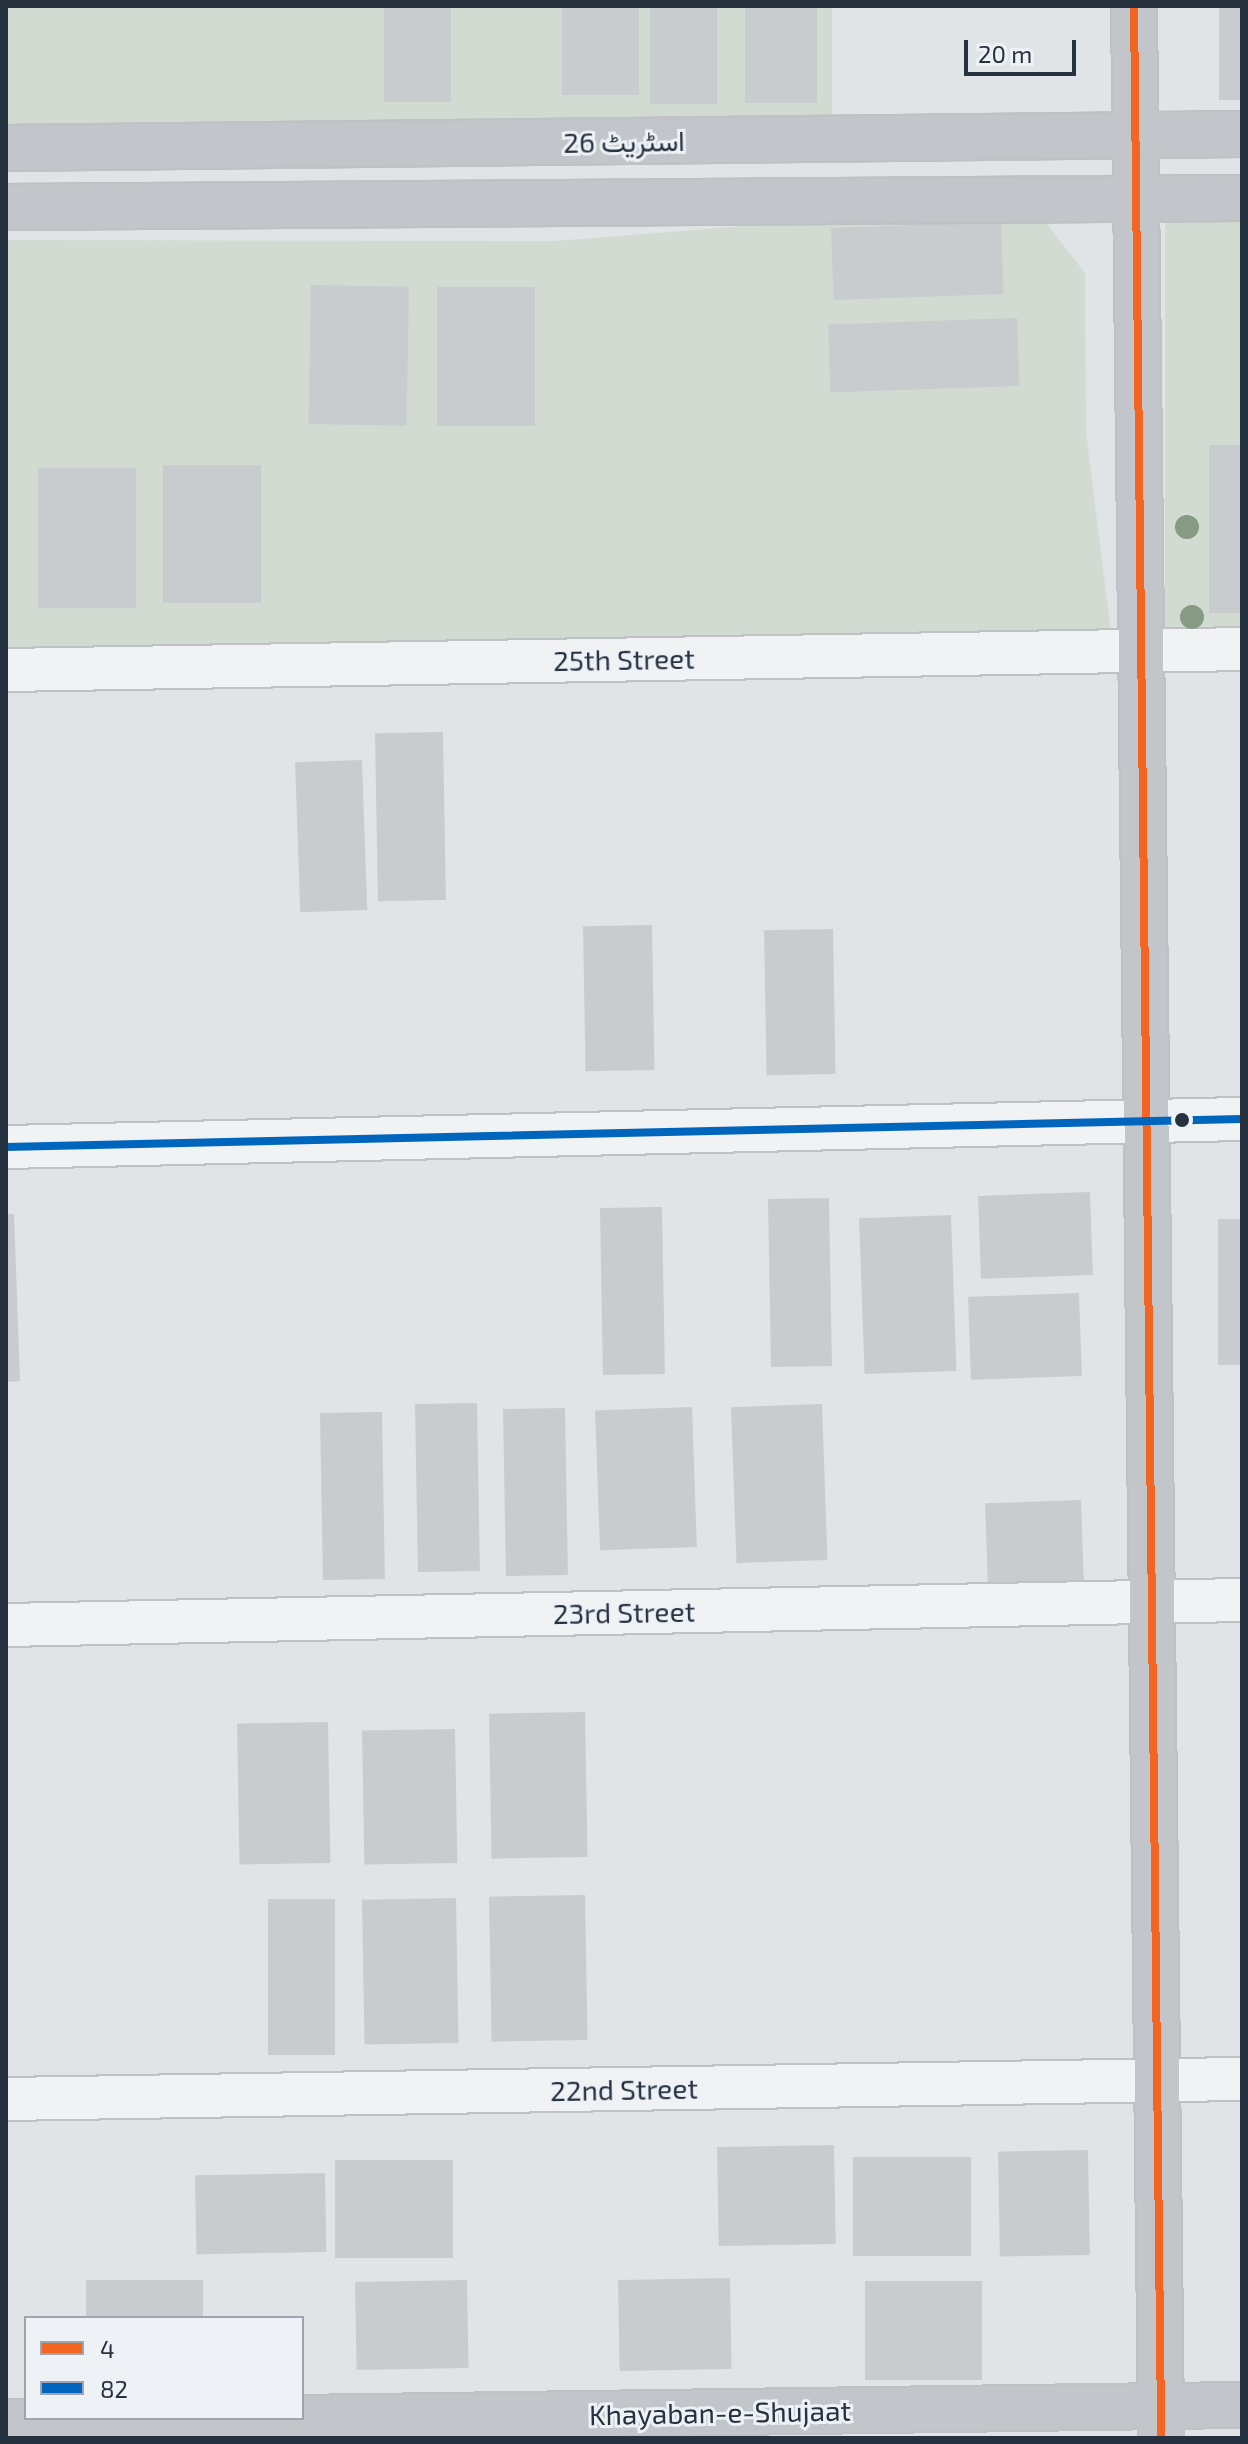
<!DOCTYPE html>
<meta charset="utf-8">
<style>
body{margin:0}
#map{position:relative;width:1248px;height:2444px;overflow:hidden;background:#e1e4e7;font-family:"Exo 2",Vazirmatn,sans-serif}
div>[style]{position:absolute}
.green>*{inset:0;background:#d2dbd1;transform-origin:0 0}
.building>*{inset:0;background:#c9cccf;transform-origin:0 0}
.roads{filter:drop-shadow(2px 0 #bfc2c5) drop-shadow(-2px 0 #bfc2c5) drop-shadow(0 2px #bfc2c5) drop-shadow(0 -2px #bfc2c5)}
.street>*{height:42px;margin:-21px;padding:0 21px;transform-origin:21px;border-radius:21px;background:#f1f2f3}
.secondary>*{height:44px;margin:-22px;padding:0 22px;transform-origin:22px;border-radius:22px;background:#c2c5c9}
.bus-1>*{height:8px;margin:-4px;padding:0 4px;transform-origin:4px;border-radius:4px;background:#f26522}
.bus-2>*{height:8px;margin:-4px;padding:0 4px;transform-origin:4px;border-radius:4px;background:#0065bd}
.trees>*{width:24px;height:24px;margin:-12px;border-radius:50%;background:#879a84}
.dots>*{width:22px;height:22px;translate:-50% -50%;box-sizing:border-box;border:4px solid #eef2f6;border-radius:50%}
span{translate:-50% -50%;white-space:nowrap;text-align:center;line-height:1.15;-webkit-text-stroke:6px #eef2f6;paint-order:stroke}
.street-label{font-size:28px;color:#273241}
.frame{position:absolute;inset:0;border:8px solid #273241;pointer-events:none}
.legend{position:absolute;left:24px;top:2316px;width:280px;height:104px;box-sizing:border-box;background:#eef2f6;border:2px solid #9ea5ae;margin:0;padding:10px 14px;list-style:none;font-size:24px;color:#273241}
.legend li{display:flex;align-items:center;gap:16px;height:40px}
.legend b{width:40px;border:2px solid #9ea5ae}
.scale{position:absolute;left:964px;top:40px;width:112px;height:36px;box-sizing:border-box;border:4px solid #273241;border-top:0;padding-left:10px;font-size:24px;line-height:28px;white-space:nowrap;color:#273241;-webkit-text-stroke:6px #eef2f6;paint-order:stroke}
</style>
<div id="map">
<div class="green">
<i style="left:6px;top:6px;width:826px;height:129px"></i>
<i style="clip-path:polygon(823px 220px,1045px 221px,1085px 273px,1086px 432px,1112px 641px,6px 649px,6px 240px,555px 241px)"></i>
<i style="left:1242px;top:220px;width:413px;height:77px;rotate:90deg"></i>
</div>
<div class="building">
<i style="left:384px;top:6px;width:67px;height:96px"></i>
<i style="left:562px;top:6px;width:77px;height:89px"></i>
<i style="left:650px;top:6px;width:67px;height:98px"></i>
<i style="left:745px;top:6px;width:72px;height:97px"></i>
<i style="left:1219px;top:6px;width:23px;height:94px"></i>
<i style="left:1001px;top:222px;width:72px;height:170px;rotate:88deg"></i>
<i style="left:311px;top:285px;width:98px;height:139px;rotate:1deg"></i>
<i style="left:437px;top:287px;width:98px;height:139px"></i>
<i style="left:1017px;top:318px;width:68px;height:189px;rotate:88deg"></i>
<i style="left:1209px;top:445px;width:33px;height:168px"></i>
<i style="left:163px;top:465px;width:98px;height:138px"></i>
<i style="left:38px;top:468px;width:98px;height:140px"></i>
<i style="left:443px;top:732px;width:168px;height:68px;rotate:89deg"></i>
<i style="left:362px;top:760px;width:150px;height:67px;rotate:88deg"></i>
<i style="left:652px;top:925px;width:145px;height:69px;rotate:89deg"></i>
<i style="left:833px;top:929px;width:145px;height:69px;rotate:89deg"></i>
<i style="left:1090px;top:1192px;width:83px;height:112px;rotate:88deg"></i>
<i style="left:829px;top:1198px;width:168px;height:61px;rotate:89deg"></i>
<i style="left:662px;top:1207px;width:167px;height:62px;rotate:89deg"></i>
<i style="clip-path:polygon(6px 1214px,14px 1214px,20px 1381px,6px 1382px)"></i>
<i style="left:951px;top:1215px;width:156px;height:92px;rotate:88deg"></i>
<i style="left:1218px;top:1219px;width:24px;height:146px"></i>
<i style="left:1079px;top:1293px;width:83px;height:111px;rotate:88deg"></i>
<i style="left:477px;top:1403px;width:168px;height:62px;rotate:89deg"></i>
<i style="left:822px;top:1404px;width:156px;height:91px;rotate:88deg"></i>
<i style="left:692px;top:1407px;width:140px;height:97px;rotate:88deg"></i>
<i style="left:565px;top:1408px;width:167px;height:62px;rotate:89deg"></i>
<i style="left:382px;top:1412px;width:167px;height:62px;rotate:89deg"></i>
<i style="left:1081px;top:1500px;width:84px;height:96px;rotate:88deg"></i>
<i style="left:585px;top:1712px;width:145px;height:96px;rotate:89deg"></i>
<i style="left:328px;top:1722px;width:141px;height:91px;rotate:89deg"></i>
<i style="left:455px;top:1729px;width:134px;height:93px;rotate:89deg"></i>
<i style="left:585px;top:1895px;width:145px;height:96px;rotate:89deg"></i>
<i style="left:456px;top:1898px;width:145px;height:94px;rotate:89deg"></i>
<i style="left:335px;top:1899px;width:156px;height:67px;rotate:90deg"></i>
<i style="left:834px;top:2145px;width:99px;height:117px;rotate:89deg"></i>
<i style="left:1088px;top:2150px;width:105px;height:90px;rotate:89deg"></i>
<i style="left:971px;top:2157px;width:99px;height:118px;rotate:90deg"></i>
<i style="left:453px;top:2160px;width:98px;height:118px;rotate:90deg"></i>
<i style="left:325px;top:2173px;width:79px;height:130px;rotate:89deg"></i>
<i style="left:730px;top:2278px;width:91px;height:112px;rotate:89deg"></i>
<i style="left:203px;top:2280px;width:38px;height:117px;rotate:90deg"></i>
<i style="left:467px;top:2280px;width:88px;height:112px;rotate:89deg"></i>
<i style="left:982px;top:2281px;width:99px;height:117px;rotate:90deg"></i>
</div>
<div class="roads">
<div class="street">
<i style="left:6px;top:670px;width:1236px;rotate:-0.97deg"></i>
<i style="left:6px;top:1147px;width:1236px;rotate:-1.3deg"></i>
<i style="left:6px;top:1625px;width:1236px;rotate:-1.16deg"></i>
<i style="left:6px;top:2099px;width:1236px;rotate:-0.93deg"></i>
</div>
<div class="secondary">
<i style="left:1134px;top:6px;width:2432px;rotate:89.36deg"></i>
<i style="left:6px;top:148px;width:1236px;rotate:-0.65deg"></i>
<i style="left:6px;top:207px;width:1236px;rotate:-0.42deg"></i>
<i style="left:6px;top:2422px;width:1236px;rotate:-0.79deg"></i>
</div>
</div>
<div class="bus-1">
<i style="left:1134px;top:6px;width:2432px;rotate:89.36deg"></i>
</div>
<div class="bus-2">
<i style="left:6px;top:1147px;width:1236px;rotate:-1.3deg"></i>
</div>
<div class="trees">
<i style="left:1187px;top:527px"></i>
<i style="left:1192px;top:617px"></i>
</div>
<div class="dots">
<i style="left:1182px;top:1120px;background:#273241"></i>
</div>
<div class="street-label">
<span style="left:624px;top:141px;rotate:-1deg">اسٹریٹ 26</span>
<span style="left:624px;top:659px;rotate:-1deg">25th Street</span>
<span style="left:624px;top:1612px;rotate:-1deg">23rd Street</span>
<span style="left:624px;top:2089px;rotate:-1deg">22nd Street</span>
<span style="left:720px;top:2412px;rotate:-1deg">Khayaban-e-Shujaat</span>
</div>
<div class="frame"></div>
<ul class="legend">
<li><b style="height:10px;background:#f26522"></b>4</li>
<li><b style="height:10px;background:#0065bd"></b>82</li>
</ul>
<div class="scale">20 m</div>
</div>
